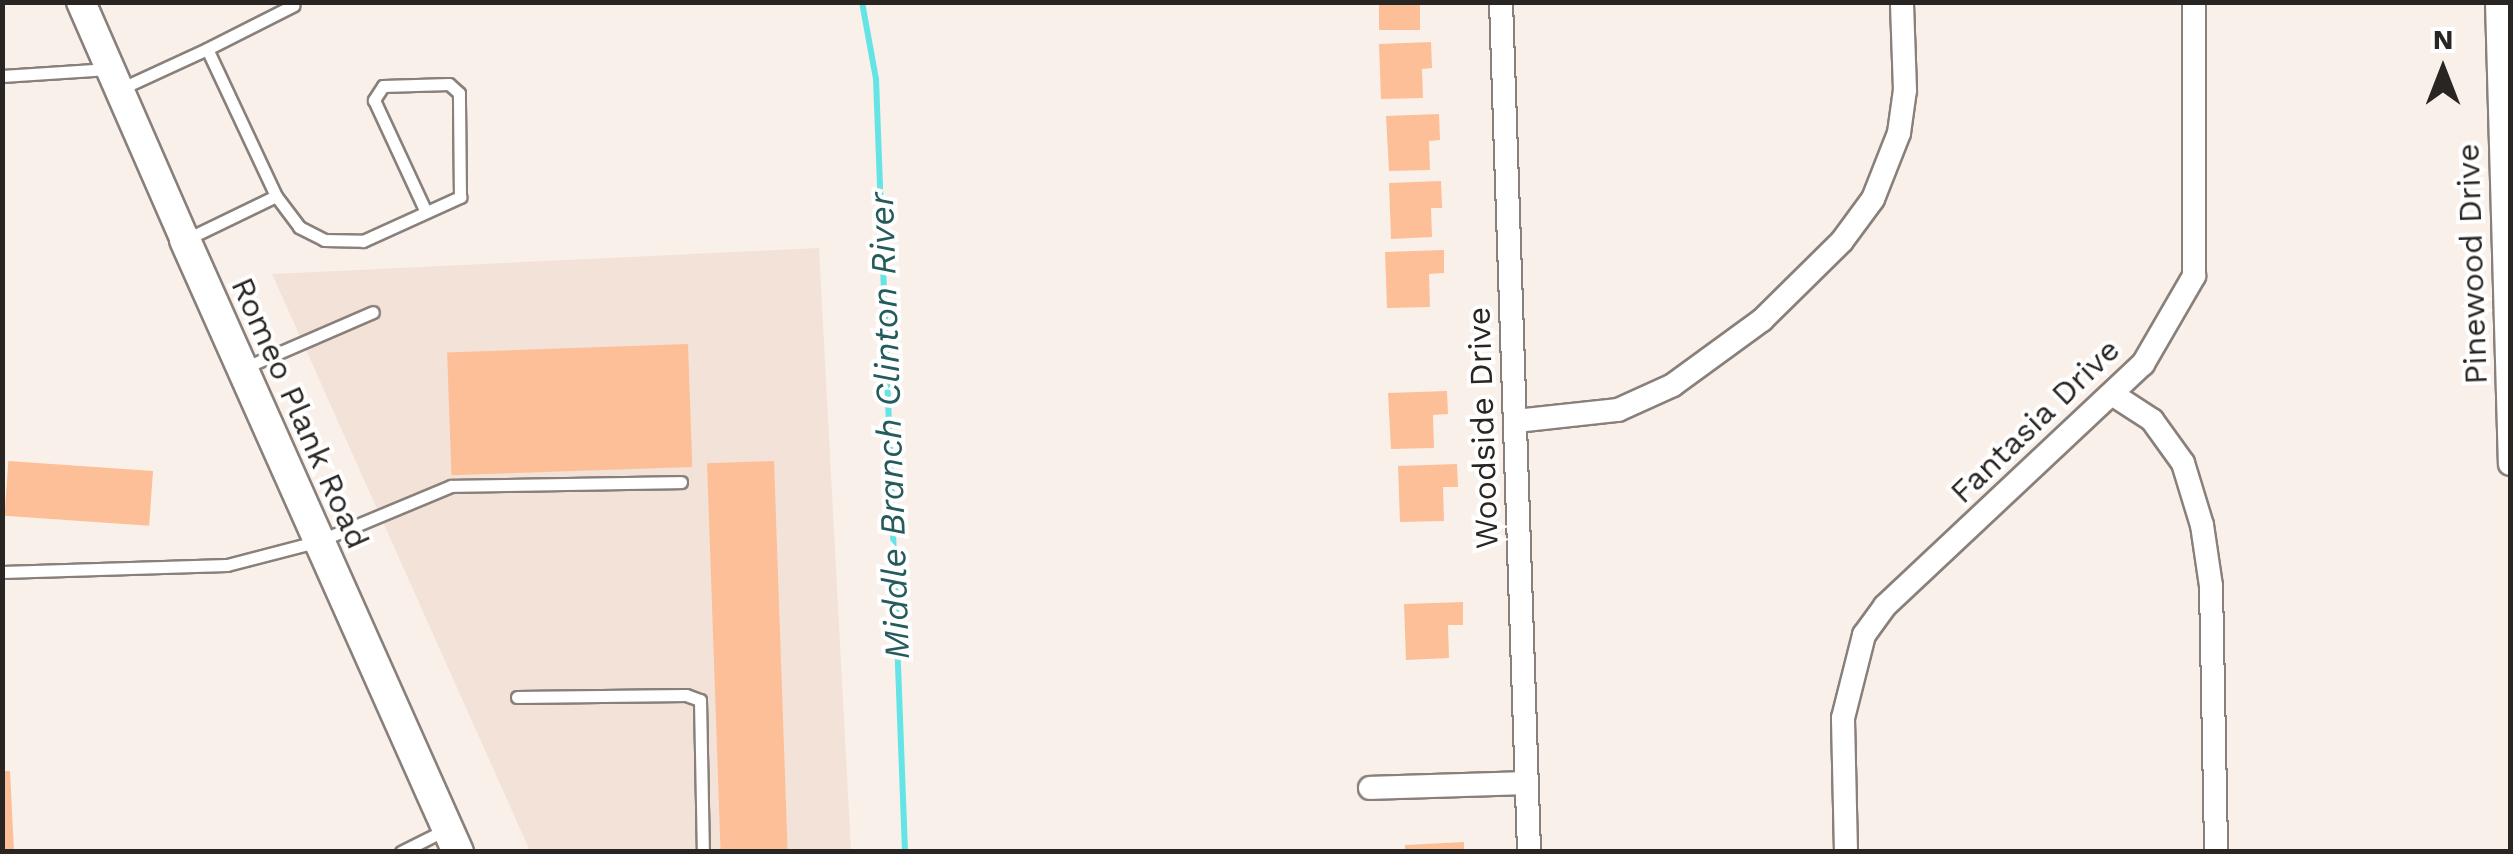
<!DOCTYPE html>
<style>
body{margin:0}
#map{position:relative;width:2513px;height:854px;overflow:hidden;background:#faf0ea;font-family:"Work Sans",sans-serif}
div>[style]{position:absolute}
.built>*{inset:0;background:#f3e2d8}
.stream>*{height:6px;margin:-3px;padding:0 3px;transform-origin:3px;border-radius:3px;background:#65e4e5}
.building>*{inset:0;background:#fdbf97;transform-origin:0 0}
.roads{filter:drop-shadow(2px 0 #89807b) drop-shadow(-2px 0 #89807b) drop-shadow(0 2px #89807b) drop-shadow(0 -2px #89807b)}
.service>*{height:11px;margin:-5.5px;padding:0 5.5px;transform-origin:5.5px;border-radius:5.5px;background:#fff}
.minor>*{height:22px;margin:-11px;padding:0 11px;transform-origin:11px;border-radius:11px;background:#fff}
.tertiary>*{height:28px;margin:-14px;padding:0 14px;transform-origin:14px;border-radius:14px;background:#fff}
.secondary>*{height:30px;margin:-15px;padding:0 15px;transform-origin:15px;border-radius:15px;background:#fff}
span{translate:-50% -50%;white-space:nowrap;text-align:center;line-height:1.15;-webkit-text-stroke:8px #fff;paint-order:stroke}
.street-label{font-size:32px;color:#292523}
.water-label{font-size:35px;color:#255b5b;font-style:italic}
.frame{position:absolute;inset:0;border:5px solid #292523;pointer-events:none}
.north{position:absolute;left:2393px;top:20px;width:100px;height:100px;-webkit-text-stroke:8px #fff;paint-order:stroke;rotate:0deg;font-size:28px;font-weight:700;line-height:40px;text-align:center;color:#292523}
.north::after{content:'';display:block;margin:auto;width:35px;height:45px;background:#292523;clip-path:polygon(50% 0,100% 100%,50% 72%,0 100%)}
</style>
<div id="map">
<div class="built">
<i style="clip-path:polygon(819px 248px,851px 851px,530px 851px,272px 274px)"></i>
</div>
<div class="stream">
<i style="left:862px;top:2px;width:78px;rotate:79.7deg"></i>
<i style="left:876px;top:79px;width:774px;rotate:87.85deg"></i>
</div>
<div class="building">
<i style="left:1379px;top:2px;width:41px;height:28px"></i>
<i style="clip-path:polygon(1431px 42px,1432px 68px,1422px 69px,1423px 98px,1381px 99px,1379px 44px)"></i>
<i style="clip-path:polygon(1439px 114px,1440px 140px,1429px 141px,1430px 170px,1389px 171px,1386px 116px)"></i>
<i style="clip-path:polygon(1441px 181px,1442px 208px,1431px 208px,1432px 237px,1391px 239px,1389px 183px)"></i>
<i style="clip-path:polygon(1444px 250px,1444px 273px,1429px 274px,1430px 307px,1387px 308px,1385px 252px)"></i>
<i style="left:688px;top:344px;width:123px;height:241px;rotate:88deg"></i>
<i style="clip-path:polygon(1447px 391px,1448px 414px,1433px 415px,1434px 448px,1391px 449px,1388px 393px)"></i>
<i style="left:774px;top:461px;width:391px;height:67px;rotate:88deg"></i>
<i style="clip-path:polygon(1457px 464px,1458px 487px,1443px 487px,1444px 521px,1400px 522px,1398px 466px)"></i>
<i style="left:153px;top:471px;width:55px;height:145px;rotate:94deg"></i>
<i style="clip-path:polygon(1463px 602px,1463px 625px,1448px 625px,1449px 658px,1406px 660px,1404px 604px)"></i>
<i style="clip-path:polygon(2px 771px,10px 771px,14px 852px,2px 852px)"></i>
<i style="clip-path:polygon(1464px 842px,1464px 852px,1405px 852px,1405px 845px)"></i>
</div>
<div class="roads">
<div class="service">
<i style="left:2px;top:76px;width:107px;rotate:-3.7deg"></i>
<i style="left:118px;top:90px;width:98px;rotate:-24.7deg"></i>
<i style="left:276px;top:196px;width:162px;rotate:-115.1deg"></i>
<i style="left:207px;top:49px;width:97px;rotate:-26.8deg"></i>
<i style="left:185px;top:240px;width:101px;rotate:-25.8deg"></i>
<i style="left:276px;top:196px;width:39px;rotate:53deg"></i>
<i style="left:299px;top:227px;width:28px;rotate:27deg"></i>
<i style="left:324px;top:240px;width:39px;rotate:1deg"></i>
<i style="left:363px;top:241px;width:107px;rotate:-24.4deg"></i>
<i style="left:460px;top:197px;width:104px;rotate:-90.6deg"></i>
<i style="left:459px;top:93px;width:13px;rotate:-138deg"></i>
<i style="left:449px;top:84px;width:66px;rotate:178.3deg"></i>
<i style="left:383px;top:86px;width:17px;rotate:123deg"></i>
<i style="left:374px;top:100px;width:123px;rotate:65.1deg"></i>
<i style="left:246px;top:367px;width:138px;rotate:-23.4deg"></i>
<i style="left:2px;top:572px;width:225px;rotate:-1.8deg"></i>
<i style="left:227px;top:565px;width:95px;rotate:-14.6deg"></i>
<i style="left:319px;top:541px;width:143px;rotate:-22.6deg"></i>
<i style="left:451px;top:486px;width:230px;rotate:-1deg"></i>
<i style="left:517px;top:697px;width:169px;rotate:-0.7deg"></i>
<i style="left:686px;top:695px;width:15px;rotate:20deg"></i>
<i style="left:700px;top:700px;width:152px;rotate:88.9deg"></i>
<i style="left:401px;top:852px;width:51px;rotate:-26.6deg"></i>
</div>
<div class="minor">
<i style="left:1501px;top:2px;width:850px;rotate:88.11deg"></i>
<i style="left:2497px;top:2px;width:462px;rotate:88.4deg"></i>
<i style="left:2112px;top:394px;width:48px;rotate:33deg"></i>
<i style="left:2152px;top:420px;width:53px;rotate:54.2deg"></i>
<i style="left:2183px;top:463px;width:65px;rotate:73deg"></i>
<i style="left:2202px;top:525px;width:62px;rotate:81.6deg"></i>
<i style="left:2211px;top:586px;width:266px;rotate:88.9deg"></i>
<i style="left:1516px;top:421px;width:103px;rotate:-6.2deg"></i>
<i style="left:1618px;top:410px;width:60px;rotate:-24.4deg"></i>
<i style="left:1673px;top:385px;width:110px;rotate:-36.1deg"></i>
<i style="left:1762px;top:320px;width:112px;rotate:-44.6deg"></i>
<i style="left:1842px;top:241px;width:52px;rotate:-53.6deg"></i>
<i style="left:1873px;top:199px;width:71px;rotate:-68.5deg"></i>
<i style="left:1899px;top:133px;width:43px;rotate:-82.1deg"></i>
<i style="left:1905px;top:90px;width:88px;rotate:-92deg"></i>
<i style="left:1370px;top:788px;width:155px;rotate:-1.8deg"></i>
<i style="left:1846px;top:852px;width:134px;rotate:-91.3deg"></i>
<i style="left:1843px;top:718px;width:86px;rotate:-75.8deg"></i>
<i style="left:1864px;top:635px;width:36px;rotate:-54deg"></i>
<i style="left:1885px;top:606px;width:354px;rotate:-43.2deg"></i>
<i style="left:2143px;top:364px;width:102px;rotate:-59.9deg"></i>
<i style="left:2194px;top:276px;width:274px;rotate:-90deg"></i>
</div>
<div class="tertiary">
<i style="left:81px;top:2px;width:260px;rotate:66.4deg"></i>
</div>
<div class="secondary">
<i style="left:185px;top:240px;width:670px;rotate:65.96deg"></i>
</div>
</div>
<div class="street-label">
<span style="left:2472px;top:264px;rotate:-92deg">Pinewood Drive</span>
<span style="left:300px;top:413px;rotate:66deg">Romeo Plank Road</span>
<span style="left:2035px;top:421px;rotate:-44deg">Fantasia Drive</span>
<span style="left:1483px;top:428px;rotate:-92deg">Woodside Drive</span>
</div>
<div class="water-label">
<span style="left:889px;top:426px;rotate:-92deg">Middle Branch Clinton River</span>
</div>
<div class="frame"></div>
<div class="north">N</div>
</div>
